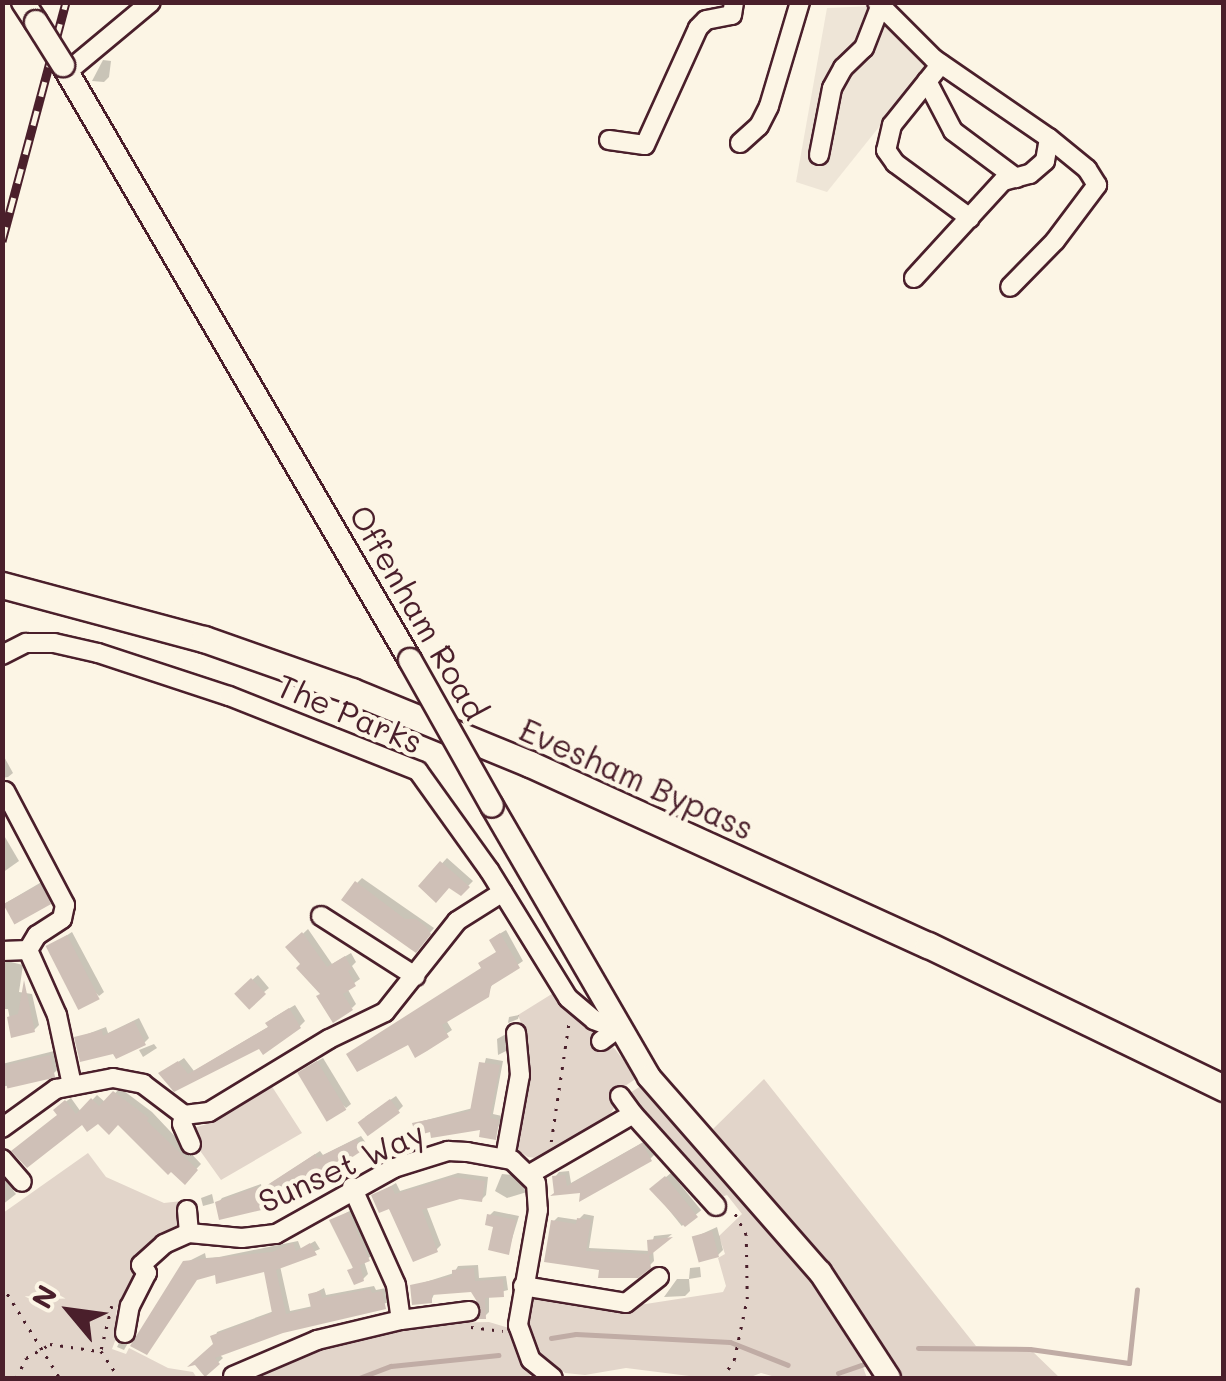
<!DOCTYPE html>
<style>
body{margin:0}
#map{position:relative;width:1226px;height:1381px;overflow:hidden;background:#fcf5e5;font-family:Mali,sans-serif}
div>[style]{position:absolute}
.built>*{inset:0;background:#eee5d7}
.green>*{inset:0;background:#e2d5ca}
.shadow>*{inset:0;background:#0003;transform-origin:0 0}
.stream>*{height:5px;margin:-2.5px;padding:0 2.5px;transform-origin:2.5px;border-radius:2.5px;background:#c0aca5}
.building>*{inset:0;background:#cfc0b7;transform-origin:0 0}
.path>*{height:2.5px;margin-top:-1.25px;transform-origin:0;background:repeating-linear-gradient(90deg,#4a1f2b 0 2.5px,transparent 0 10.5px)}
.roads{filter:drop-shadow(2px 0 #4a1f2b) drop-shadow(-2px 0 #4a1f2b) drop-shadow(0 2px #4a1f2b) drop-shadow(0 -2px #4a1f2b)}
.minor>*{height:18px;margin:-9px;padding:0 9px;transform-origin:9px;border-radius:9px;background:#fcf5e5}
.major>*{height:22px;margin:-11px;padding:0 11px;transform-origin:11px;border-radius:11px;background:#fcf5e5}
.highway>*{height:25px;margin:-12.5px;padding:0 12.5px;transform-origin:12.5px;border-radius:12.5px;background:#fcf5e5}
.rail>*{height:9px;margin-top:-4.5px;transform-origin:0;background:repeating-linear-gradient(90deg,#fcf5e5 0 15px,#4a1f2b 0 30px);box-sizing:border-box;border-block:2px solid #4a1f2b}
.bridges{filter:drop-shadow(2px 0 #4a1f2b) drop-shadow(-2px 0 #4a1f2b) drop-shadow(0 2px #4a1f2b) drop-shadow(0 -2px #4a1f2b)}
.major-bridge>*{height:22px;margin:-11px;padding:0 11px;transform-origin:11px;border-radius:11px;background:#fcf5e5}
span{translate:-50% -50%;white-space:nowrap;text-align:center;line-height:1.15;-webkit-text-stroke:9px #fcf5e5;paint-order:stroke}
.street-label{font-size:32px;color:#4a1f2b}
.frame{position:absolute;inset:0;border:5px solid #4a1f2b;pointer-events:none}
.north{position:absolute;left:20px;top:1261px;width:100px;height:100px;-webkit-text-stroke:8px #fcf5e5;paint-order:stroke;rotate:299deg;font-size:28px;font-weight:700;line-height:40px;text-align:center;color:#4a1f2b}
.north::after{content:'';display:block;margin:auto;width:35px;height:45px;background:#4a1f2b;clip-path:polygon(50% 0,100% 100%,50% 72%,0 100%)}
</style>
<div id="map">
<div class="built">
<i style="clip-path:polygon(874px 6px,931px 62px,827px 192px,796px 182px,827px 8px)"></i>
</div>
<div class="green">
<i style="clip-path:polygon(555px 992px,567px 1011px,615px 1049px,637px 1078px,610px 1096px,615px 1106px,607px 1120px,536px 1158px,528px 1157px,513px 1147px,526px 1061px,525px 1033px,518px 1015px)"></i>
<i style="clip-path:polygon(764px 1079px,976px 1346px,1030px 1349px,1060px 1378px,898px 1378px,819px 1260px,713px 1129px)"></i>
<i style="clip-path:polygon(271px 1085px,302px 1133px,221px 1180px,191px 1138px,190px 1129px,207px 1124px)"></i>
<i style="clip-path:polygon(641px 1086px,824px 1298px,854px 1343px,867px 1378px,779px 1378px,761px 1373px,748px 1378px,705px 1378px,626px 1368px,585px 1375px,565px 1373px,536px 1349px,529px 1330px,532px 1293px,591px 1302px,607px 1310px,723px 1292px,726px 1286px,718px 1258px,725px 1254px,719px 1236px,742px 1214px,727px 1195px,719px 1198px,671px 1151px,628px 1094px)"></i>
<i style="clip-path:polygon(88px 1153px,106px 1177px,164px 1203px,191px 1200px,180px 1210px,178px 1229px,155px 1241px,132px 1263px,140px 1273px,117px 1308px,116px 1315px,123px 1320px,112px 1349px,126px 1354px,129px 1348px,168px 1368px,193px 1372px,197px 1378px,3px 1378px,3px 1213px)"></i>
<i style="clip-path:polygon(489px 1322px,509px 1328px,518px 1356px,534px 1372px,527px 1378px,253px 1378px,335px 1343px,439px 1323px)"></i>
</div>
<div class="shadow">
<i style="clip-path:polygon(103px 60px,111px 61px,109px 77px,104px 82px,92px 81px)"></i>
<i style="clip-path:polygon(2px 753px,13px 773px,8px 777px,2px 778px)"></i>
<i style="clip-path:polygon(2px 832px,19px 861px,2px 873px)"></i>
<i style="clip-path:polygon(447px 858px,473px 881px,461px 893px,449px 885px,421px 886px)"></i>
<i style="clip-path:polygon(362px 878px,434px 928px,420px 945px,357px 883px)"></i>
<i style="clip-path:polygon(45px 880px,54px 897px,49px 902px,4px 904px)"></i>
<i style="clip-path:polygon(308px 929px,332px 964px,351px 953px,356px 962px,352px 966px,360px 979px,347px 988px,356px 1004px,352px 1008px,323px 994px,289px 947px)"></i>
<i style="clip-path:polygon(506px 930px,523px 961px,494px 981px,487px 995px,446px 1020px,452px 1030px,416px 1054px,498px 951px,496px 936px)"></i>
<i style="clip-path:polygon(72px 932px,104px 992px,99px 996px,50px 946px)"></i>
<i style="clip-path:polygon(7px 961px,23px 965px,19px 992px,32px 994px,39px 1025px,34px 1030px,13px 1035px,8px 1009px,2px 1009px,2px 965px)"></i>
<i style="left:258px;top:975px;width:17px;height:27px;rotate:50deg"></i>
<i style="clip-path:polygon(295px 1005px,305px 1021px,300px 1026px,175px 1089px,162px 1073px,184px 1058px,194px 1071px,270px 1026px,273px 1018px)"></i>
<i style="clip-path:polygon(519px 1015px,518px 1019px,508px 1023px,509px 1017px)"></i>
<i style="clip-path:polygon(139px 1018px,149px 1038px,144px 1043px,114px 1051px,77px 1038px,106px 1027px,108px 1033px)"></i>
<i style="clip-path:polygon(508px 1033px,510px 1049px,498px 1055px,497px 1039px)"></i>
<i style="clip-path:polygon(154px 1044px,157px 1048px,143px 1057px,139px 1050px)"></i>
<i style="clip-path:polygon(54px 1051px,58px 1069px,53px 1074px,2px 1087px,2px 1064px)"></i>
<i style="clip-path:polygon(323px 1058px,351px 1104px,346px 1108px,305px 1068px)"></i>
<i style="clip-path:polygon(486px 1058px,503px 1061px,493px 1114px,502px 1116px,495px 1137px,483px 1127px,432px 1128px,415px 1123px,473px 1108px)"></i>
<i style="clip-path:polygon(120px 1088px,152px 1112px,201px 1164px,185px 1181px,119px 1121px,83px 1122px,60px 1115px,61px 1105px,71px 1098px,81px 1112px,97px 1095px,106px 1103px)"></i>
<i style="clip-path:polygon(396px 1096px,403px 1106px,398px 1111px,365px 1117px)"></i>
<i style="clip-path:polygon(361px 1136px,366px 1143px,361px 1148px,221px 1217px,218px 1203px,222px 1198px,261px 1184px,262px 1189px,320px 1151px,323px 1155px)"></i>
<i style="clip-path:polygon(647px 1140px,655px 1154px,650px 1159px,556px 1193px,555px 1177px,559px 1172px,569px 1171px,571px 1183px)"></i>
<i style="clip-path:polygon(458px 1173px,488px 1177px,486px 1195px,481px 1200px,459px 1197px,426px 1206px,441px 1245px,436px 1250px,374px 1196px,396px 1183px,400px 1191px)"></i>
<i style="left:671px;top:1173px;width:48px;height:25px;rotate:51deg"></i>
<i style="clip-path:polygon(502px 1174px,514px 1175px,527px 1192px,507px 1198px,495px 1191px)"></i>
<i style="clip-path:polygon(2px 1176px,16px 1194px,2px 1205px)"></i>
<i style="clip-path:polygon(212px 1194px,214px 1203px,203px 1206px,201px 1198px)"></i>
<i style="clip-path:polygon(353px 1209px,374px 1254px,364px 1261px,368px 1274px,363px 1279px,350px 1271px,354px 1266px,332px 1221px)"></i>
<i style="clip-path:polygon(494px 1211px,519px 1216px,508px 1252px,490px 1215px)"></i>
<i style="clip-path:polygon(584px 1214px,594px 1216px,589px 1248px,650px 1251px,654px 1236px,672px 1234px,653px 1250px,654px 1261px,649px 1266px,601px 1268px,554px 1221px,558px 1217px,578px 1220px)"></i>
<i style="clip-path:polygon(717px 1227px,723px 1250px,718px 1255px,695px 1237px)"></i>
<i style="clip-path:polygon(298px 1241px,301px 1249px,315px 1241px,320px 1249px,280px 1266px,290px 1311px,313px 1306px,311px 1295px,324px 1288px,326px 1295px,374px 1286px,376px 1290px,386px 1288px,390px 1302px,282px 1331px,219px 1354px,223px 1358px,205px 1374px,217px 1332px,274px 1311px,266px 1269px,217px 1271px,185px 1263px,205px 1253px,206px 1258px,219px 1257px)"></i>
<i style="clip-path:polygon(478px 1265px,479px 1278px,506px 1276px,508px 1290px,489px 1295px,489px 1312px,485px 1316px,472px 1290px,435px 1292px,431px 1301px,413px 1286px,454px 1273px,458px 1266px)"></i>
<i style="clip-path:polygon(700px 1267px,701px 1277px,689px 1279px,690px 1291px,685px 1296px,664px 1297px,677px 1279px,689px 1279px,690px 1268px)"></i>
<i style="clip-path:polygon(120px 1341px,128px 1343px,124px 1350px,117px 1347px)"></i>
</div>
<div class="stream">
<i style="left:551px;top:1338px;width:25px;rotate:-9deg"></i>
<i style="left:576px;top:1334px;width:154px;rotate:3deg"></i>
<i style="left:730px;top:1342px;width:62px;rotate:21.6deg"></i>
<i style="left:918px;top:1348px;width:112px;rotate:0.5deg"></i>
<i style="left:1030px;top:1349px;width:100px;rotate:8deg"></i>
<i style="left:1129px;top:1363px;width:74px;rotate:-83.8deg"></i>
<i style="left:838px;top:1373px;width:34px;rotate:-19deg"></i>
<i style="left:359px;top:1378px;width:34px;rotate:-21deg"></i>
<i style="left:391px;top:1366px;width:108px;rotate:-5.9deg"></i>
</div>
<div class="building">
<i style="clip-path:polygon(440px 861px,470px 887px,461px 896px,449px 888px,436px 903px,418px 886px)"></i>
<i style="clip-path:polygon(355px 881px,405px 919px,416px 919px,426px 927px,431px 934px,416px 953px,341px 900px)"></i>
<i style="left:40px;top:884px;width:23px;height:42px;rotate:61deg"></i>
<i style="clip-path:polygon(302px 932px,327px 967px,345px 956px,352px 969px,348px 971px,356px 986px,343px 994px,353px 1010px,333px 1023px,316px 996px,320px 994px,296px 968px,300px 964px,285px 947px)"></i>
<i style="clip-path:polygon(500px 933px,520px 968px,491px 986px,489px 997px,442px 1025px,449px 1037px,427px 1051px,415px 1058px,408px 1045px,357px 1072px,346px 1054px,481px 968px,478px 963px,496px 952px,489px 940px)"></i>
<i style="left:67px;top:935px;width:72px;height:24px;rotate:63deg"></i>
<i style="left:251px;top:978px;width:22px;height:23px;rotate:47deg"></i>
<i style="clip-path:polygon(24px 980px,35px 1032px,11px 1038px,7px 1017px,18px 1014px)"></i>
<i style="clip-path:polygon(289px 1008px,301px 1028px,263px 1055px,259px 1049px,174px 1092px,158px 1073px,178px 1061px,188px 1074px,268px 1027px,265px 1023px)"></i>
<i style="clip-path:polygon(134px 1021px,146px 1045px,116px 1059px,113px 1054px,80px 1062px,74px 1037px,102px 1030px,103px 1036px)"></i>
<i style="left:50px;top:1055px;width:23px;height:49px;rotate:77deg"></i>
<i style="left:317px;top:1061px;width:57px;height:23px;rotate:59deg"></i>
<i style="clip-path:polygon(479px 1062px,500px 1065px,490px 1118px,499px 1120px,496px 1140px,479px 1137px,480px 1130px,431px 1138px,430px 1132px,416px 1136px,412px 1123px,470px 1111px)"></i>
<i style="clip-path:polygon(113px 1091px,149px 1118px,147px 1121px,198px 1170px,185px 1185px,171px 1172px,168px 1175px,118px 1125px,109px 1135px,98px 1124px,87px 1132px,82px 1125px,27px 1168px,11px 1151px,57px 1115px,53px 1110px,65px 1100px,76px 1114px,91px 1098px,99px 1106px)"></i>
<i style="left:390px;top:1099px;width:17px;height:40px;rotate:54deg"></i>
<i style="clip-path:polygon(356px 1139px,363px 1150px,279px 1206px,219px 1220px,215px 1202px,257px 1187px,258px 1191px,315px 1154px,317px 1158px)"></i>
<i style="clip-path:polygon(642px 1143px,652px 1161px,579px 1202px,580px 1193px,550px 1196px,554px 1193px,552px 1176px,565px 1175px,567px 1186px)"></i>
<i style="clip-path:polygon(665px 1176px,698px 1217px,685px 1227px,649px 1189px)"></i>
<i style="clip-path:polygon(452px 1177px,485px 1181px,482px 1202px,460px 1199px,422px 1210px,438px 1252px,413px 1262px,389px 1209px,379px 1213px,371px 1195px,391px 1186px,395px 1194px)"></i>
<i style="clip-path:polygon(348px 1212px,370px 1261px,360px 1265px,364px 1281px,354px 1285px,347px 1270px,353px 1268px,329px 1220px)"></i>
<i style="clip-path:polygon(487px 1214px,516px 1220px,509px 1255px,488px 1250px,493px 1227px,485px 1225px)"></i>
<i style="clip-path:polygon(577px 1218px,591px 1220px,586px 1251px,648px 1254px,647px 1240px,673px 1237px,649px 1256px,651px 1268px,638px 1278px,598px 1278px,599px 1270px,544px 1262px,551px 1220px,576px 1224px)"></i>
<i style="left:712px;top:1231px;width:27px;height:21px;rotate:75deg"></i>
<i style="clip-path:polygon(293px 1243px,296px 1251px,310px 1243px,317px 1255px,276px 1270px,286px 1314px,311px 1308px,308px 1294px,320px 1291px,322px 1298px,370px 1289px,372px 1293px,382px 1291px,386px 1309px,283px 1333px,215px 1358px,220px 1364px,205px 1377px,195px 1365px,187px 1367px,213px 1344px,210px 1336px,272px 1313px,264px 1272px,216px 1284px,215px 1275px,197px 1280px,147px 1355px,130px 1346px,183px 1261px,272px 1252px)"></i>
<i style="clip-path:polygon(474px 1268px,475px 1281px,503px 1279px,504px 1297px,485px 1298px,486px 1319px,478px 1319px,481px 1308px,471px 1292px,432px 1295px,432px 1303px,412px 1305px,410px 1285px,452px 1276px,452px 1270px)"></i>
</div>
<div class="path">
<i style="left:551px;top:1142px;width:122px;rotate:-81.5deg"></i>
<i style="left:2px;top:1285px;width:110px;rotate:58.1deg"></i>
<i style="left:112px;top:1306px;width:46px;rotate:103.7deg"></i>
<i style="left:101px;top:1351px;width:32px;rotate:56deg"></i>
<i style="left:471px;top:1327px;width:32px;rotate:7deg"></i>
<i style="left:16px;top:1378px;width:22px;rotate:-63deg"></i>
<i style="left:26px;top:1358px;width:28px;rotate:-30deg"></i>
<i style="left:50px;top:1344px;width:49px;rotate:8.1deg"></i>
<i style="left:722px;top:1378px;width:22px;rotate:-56deg"></i>
<i style="left:734px;top:1360px;width:62px;rotate:-78deg"></i>
<i style="left:747px;top:1299px;width:64px;rotate:-90.9deg"></i>
<i style="left:746px;top:1235px;width:30px;rotate:-118deg"></i>
</div>
<div class="roads">
<div class="minor">
<i style="left:877px;top:2px;width:81px;rotate:45deg"></i>
<i style="left:934px;top:59px;width:140px;rotate:34.5deg"></i>
<i style="left:1049px;top:138px;width:49px;rotate:39.2deg"></i>
<i style="left:1087px;top:169px;width:19px;rotate:58deg"></i>
<i style="left:1097px;top:185px;width:70px;rotate:126.9deg"></i>
<i style="left:1055px;top:241px;width:64px;rotate:134.4deg"></i>
<i style="left:941px;top:64px;width:78px;rotate:128.8deg"></i>
<i style="left:892px;top:125px;width:26px;rotate:103deg"></i>
<i style="left:886px;top:150px;width:16px;rotate:55deg"></i>
<i style="left:895px;top:163px;width:93px;rotate:36.3deg"></i>
<i style="left:67px;top:72px;width:109px;rotate:-39.8deg"></i>
<i style="left:927px;top:81px;width:56px;rotate:62.5deg"></i>
<i style="left:953px;top:131px;width:79px;rotate:36.7deg"></i>
<i style="left:609px;top:140px;width:36px;rotate:8deg"></i>
<i style="left:645px;top:145px;width:128px;rotate:-65.6deg"></i>
<i style="left:698px;top:28px;width:11px;rotate:-45deg"></i>
<i style="left:706px;top:20px;width:26px;rotate:-11deg"></i>
<i style="left:732px;top:15px;width:13px;rotate:-81deg"></i>
<i style="left:740px;top:143px;width:25px;rotate:-42deg"></i>
<i style="left:759px;top:126px;width:22px;rotate:-63deg"></i>
<i style="left:769px;top:106px;width:109px;rotate:-73.4deg"></i>
<i style="left:819px;top:155px;width:68px;rotate:-79deg"></i>
<i style="left:832px;top:88px;width:23px;rotate:-61deg"></i>
<i style="left:843px;top:68px;width:29px;rotate:-44deg"></i>
<i style="left:864px;top:48px;width:44px;rotate:-68.7deg"></i>
<i style="left:914px;top:278px;width:132px;rotate:-47.5deg"></i>
<i style="left:1003px;top:181px;width:28px;rotate:-15deg"></i>
<i style="left:1030px;top:174px;width:20px;rotate:-41deg"></i>
<i style="left:1045px;top:161px;width:23px;rotate:-80deg"></i>
<i style="left:2px;top:655px;width:27px;rotate:-27deg"></i>
<i style="left:26px;top:643px;width:28px"></i>
<i style="left:54px;top:643px;width:45px;rotate:12.8deg"></i>
<i style="left:98px;top:653px;width:138px;rotate:18.2deg"></i>
<i style="left:229px;top:696px;width:203px;rotate:21.6deg"></i>
<i style="left:418px;top:771px;width:122px;rotate:54.4deg"></i>
<i style="left:489px;top:870px;width:150px;rotate:58.3deg"></i>
<i style="left:568px;top:998px;width:34px;rotate:40deg"></i>
<i style="left:594px;top:1020px;width:25px;rotate:21deg"></i>
<i style="left:5px;top:791px;width:129px;rotate:62.2deg"></i>
<i style="left:65px;top:905px;width:14px;rotate:102deg"></i>
<i style="left:62px;top:919px;width:30px;rotate:147deg"></i>
<i style="left:37px;top:935px;width:17px;rotate:121deg"></i>
<i style="left:28px;top:950px;width:71px;rotate:66deg"></i>
<i style="left:57px;top:1015px;width:72px;rotate:77.9deg"></i>
<i style="left:321px;top:916px;width:112px;rotate:32.6deg"></i>
<i style="left:2px;top:951px;width:26px;rotate:-2deg"></i>
<i style="left:601px;top:1041px;width:20px;rotate:-37deg"></i>
<i style="left:633px;top:1114px;width:124px;rotate:47.9deg"></i>
<i style="left:184px;top:1115px;width:9px;rotate:103deg"></i>
<i style="left:182px;top:1124px;width:22px;rotate:66deg"></i>
<i style="left:2px;top:1128px;width:67px;rotate:-35.8deg"></i>
<i style="left:56px;top:1089px;width:58px;rotate:-10.9deg"></i>
<i style="left:113px;top:1078px;width:31px;rotate:11deg"></i>
<i style="left:143px;top:1084px;width:51px;rotate:37.1deg"></i>
<i style="left:184px;top:1115px;width:25px;rotate:-7deg"></i>
<i style="left:209px;top:1112px;width:140px;rotate:-31.3deg"></i>
<i style="left:329px;top:1039px;width:62px;rotate:-25.7deg"></i>
<i style="left:385px;top:1012px;width:116px;rotate:-51.6deg"></i>
<i style="left:457px;top:921px;width:54px;rotate:-32.2deg"></i>
<i style="left:505px;top:1158px;width:84px;rotate:-79.8deg"></i>
<i style="left:520px;top:1075px;width:42px;rotate:-95.4deg"></i>
<i style="left:2px;top:1159px;width:30px;rotate:49deg"></i>
<i style="left:530px;top:1174px;width:119px;rotate:-30.2deg"></i>
<i style="left:633px;top:1114px;width:22px;rotate:-126deg"></i>
<i style="left:352px;top:1187px;width:107px;rotate:65.8deg"></i>
<i style="left:396px;top:1285px;width:35px;rotate:82deg"></i>
<i style="left:187px;top:1210px;width:23px;rotate:85deg"></i>
<i style="left:523px;top:1286px;width:104px;rotate:9.4deg"></i>
<i style="left:626px;top:1303px;width:42px;rotate:-38.2deg"></i>
<i style="left:125px;top:1333px;width:27px;rotate:-80deg"></i>
<i style="left:130px;top:1306px;width:37px;rotate:-63deg"></i>
<i style="left:147px;top:1273px;width:10px;rotate:-127deg"></i>
<i style="left:141px;top:1265px;width:31px;rotate:-42deg"></i>
<i style="left:164px;top:1244px;width:27px;rotate:-24deg"></i>
<i style="left:189px;top:1233px;width:53px;rotate:5.4deg"></i>
<i style="left:242px;top:1238px;width:34px;rotate:-7deg"></i>
<i style="left:276px;top:1234px;width:135px;rotate:-29.2deg"></i>
<i style="left:394px;top:1168px;width:57px;rotate:-17.5deg"></i>
<i style="left:448px;top:1151px;width:19px;rotate:3deg"></i>
<i style="left:467px;top:1152px;width:46px;rotate:10.1deg"></i>
<i style="left:512px;top:1160px;width:33px;rotate:44deg"></i>
<i style="left:536px;top:1183px;width:27px;rotate:86deg"></i>
<i style="left:538px;top:1210px;width:117px;rotate:99.9deg"></i>
<i style="left:518px;top:1325px;width:37px;rotate:70deg"></i>
<i style="left:531px;top:1360px;width:28px;rotate:39deg"></i>
<i style="left:233px;top:1376px;width:91px;rotate:-23.2deg"></i>
<i style="left:317px;top:1340px;width:86px;rotate:-13.4deg"></i>
<i style="left:401px;top:1320px;width:69px;rotate:-7.5deg"></i>
</div>
<div class="major">
<i style="left:23px;top:2px;width:24px;rotate:57deg"></i>
<i style="left:63px;top:65px;width:689px;rotate:59.75deg"></i>
<i style="left:492px;top:806px;width:313px;rotate:59.9deg"></i>
<i style="left:649px;top:1077px;width:259px;rotate:48.8deg"></i>
<i style="left:820px;top:1272px;width:126px;rotate:56.9deg"></i>
</div>
<div class="highway">
<i style="left:2px;top:585px;width:209px;rotate:15deg"></i>
<i style="left:204px;top:639px;width:157px;rotate:19.4deg"></i>
<i style="left:352px;top:691px;width:192px;rotate:22.3deg"></i>
<i style="left:530px;top:764px;width:437px;rotate:24.5deg"></i>
<i style="left:928px;top:945px;width:329px;rotate:25.8deg"></i>
</div>
</div>
<div class="rail">
<i style="left:2px;top:241px;width:247px;rotate:-75deg"></i>
</div>
<div class="bridges">
<div class="major-bridge">
<i style="left:36px;top:22px;width:51px;rotate:57.9deg"></i>
<i style="left:410px;top:660px;width:167px;rotate:60.7deg"></i>
</div>
</div>
<div class="street-label">
<span style="left:419px;top:612px;rotate:60deg">Offenham Road</span>
<span style="left:350px;top:713px;rotate:23deg">The Parks</span>
<span style="left:637px;top:778px;rotate:24deg">Evesham Bypass</span>
<span style="left:341px;top:1166px;rotate:-24deg">Sunset Way</span>
</div>
<div class="frame"></div>
<div class="north">N</div>
</div>
